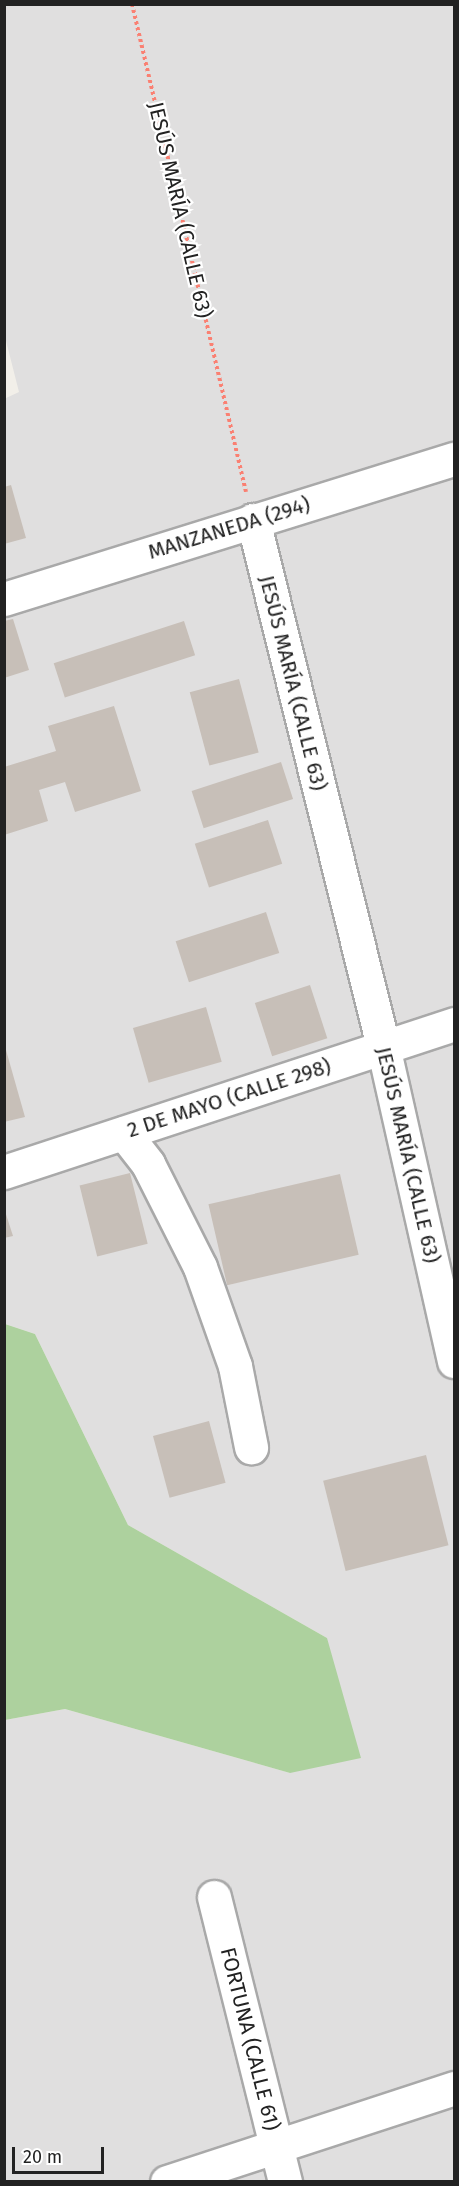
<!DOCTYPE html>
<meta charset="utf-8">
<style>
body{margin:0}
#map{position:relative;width:459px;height:2186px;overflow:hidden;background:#f2efe9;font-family:"Fira Sans",sans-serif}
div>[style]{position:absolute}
.residential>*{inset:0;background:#e0dfdf}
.forest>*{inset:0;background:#add19e}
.building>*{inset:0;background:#c7bfb8;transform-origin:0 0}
.path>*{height:4px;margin-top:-2px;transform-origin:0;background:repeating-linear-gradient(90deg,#fa8072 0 3px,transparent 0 6px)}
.roads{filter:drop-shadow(2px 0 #a9a9a9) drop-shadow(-2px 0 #a9a9a9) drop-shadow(0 2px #a9a9a9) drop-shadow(0 -2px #a9a9a9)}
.minor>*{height:33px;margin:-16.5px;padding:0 16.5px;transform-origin:16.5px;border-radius:16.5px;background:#fff}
span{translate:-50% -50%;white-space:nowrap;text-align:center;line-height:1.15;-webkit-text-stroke:4.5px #fff;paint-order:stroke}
.street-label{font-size:21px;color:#222}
.frame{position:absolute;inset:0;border:6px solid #222;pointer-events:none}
.scale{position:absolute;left:12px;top:2147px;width:92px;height:27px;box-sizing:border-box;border:3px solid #222;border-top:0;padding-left:8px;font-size:18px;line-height:21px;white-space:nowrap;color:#222;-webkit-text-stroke:4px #fff;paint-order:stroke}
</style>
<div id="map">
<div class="residential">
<i style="clip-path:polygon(5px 5px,454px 5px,454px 2181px,5px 2181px,5px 1720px,65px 1709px,290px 1773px,327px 1638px,128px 1525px,35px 1334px,5px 1324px,4px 399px,19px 392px,4px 333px)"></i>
</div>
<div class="forest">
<i style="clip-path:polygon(5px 1324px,35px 1334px,128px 1525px,327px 1638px,361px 1758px,290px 1773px,65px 1709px,5px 1720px)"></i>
</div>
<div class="building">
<i style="clip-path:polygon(11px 485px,26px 538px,4px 544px,4px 487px)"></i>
<i style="clip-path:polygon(13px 619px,29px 670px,4px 678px,4px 621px)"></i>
<i style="left:184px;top:621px;width:36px;height:137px;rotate:72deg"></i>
<i style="left:239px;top:679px;width:76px;height:51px;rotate:75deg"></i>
<i style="clip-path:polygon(114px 706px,141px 791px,75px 812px,65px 782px,39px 790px,48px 821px,4px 835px,4px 767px,56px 751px,48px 726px)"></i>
<i style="left:281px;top:762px;width:39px;height:94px;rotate:72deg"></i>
<i style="left:268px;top:820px;width:46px;height:77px;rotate:72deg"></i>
<i style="left:266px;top:912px;width:43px;height:95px;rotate:72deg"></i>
<i style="left:310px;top:985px;width:56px;height:58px;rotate:72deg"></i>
<i style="left:206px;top:1007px;width:57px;height:76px;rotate:74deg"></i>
<i style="clip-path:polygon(4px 1043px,25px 1117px,4px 1122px)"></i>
<i style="left:130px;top:1173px;width:73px;height:52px;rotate:76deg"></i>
<i style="left:340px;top:1174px;width:83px;height:135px;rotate:77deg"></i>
<i style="clip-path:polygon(4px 1208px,13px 1236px,4px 1238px)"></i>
<i style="left:209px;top:1421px;width:64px;height:58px;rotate:75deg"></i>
<i style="left:426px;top:1455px;width:93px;height:106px;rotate:76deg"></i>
</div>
<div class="path">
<i style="left:132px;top:4px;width:501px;rotate:76.85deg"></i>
</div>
<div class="roads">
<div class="minor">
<i style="left:253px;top:520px;width:542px;rotate:76.12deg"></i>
<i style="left:383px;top:1046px;width:323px;rotate:77.3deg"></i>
<i style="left:4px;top:599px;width:471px;rotate:-17.3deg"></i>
<i style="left:124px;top:1133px;width:39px;rotate:52deg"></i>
<i style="left:148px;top:1164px;width:115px;rotate:63.2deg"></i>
<i style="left:200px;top:1267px;width:105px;rotate:70.5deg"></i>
<i style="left:235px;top:1366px;width:83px;rotate:78.8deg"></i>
<i style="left:4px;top:1172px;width:474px;rotate:-18.2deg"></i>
<i style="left:214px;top:1897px;width:294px;rotate:76deg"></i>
<i style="left:167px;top:2182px;width:302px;rotate:-18.1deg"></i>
</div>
</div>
<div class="street-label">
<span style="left:180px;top:210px;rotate:77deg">JESÚS MARÍA (CALLE 63)</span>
<span style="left:229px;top:528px;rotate:-17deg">MANZANEDA (294)</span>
<span style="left:293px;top:683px;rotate:76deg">JESÚS MARÍA (CALLE 63)</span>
<span style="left:229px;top:1098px;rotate:-18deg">2 DE MAYO (CALLE 298)</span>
<span style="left:408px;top:1155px;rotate:77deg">JESÚS MARÍA (CALLE 63)</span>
<span style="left:250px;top:2039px;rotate:76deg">FORTUNA (CALLE 61)</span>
</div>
<div class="frame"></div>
<div class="scale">20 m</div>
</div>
